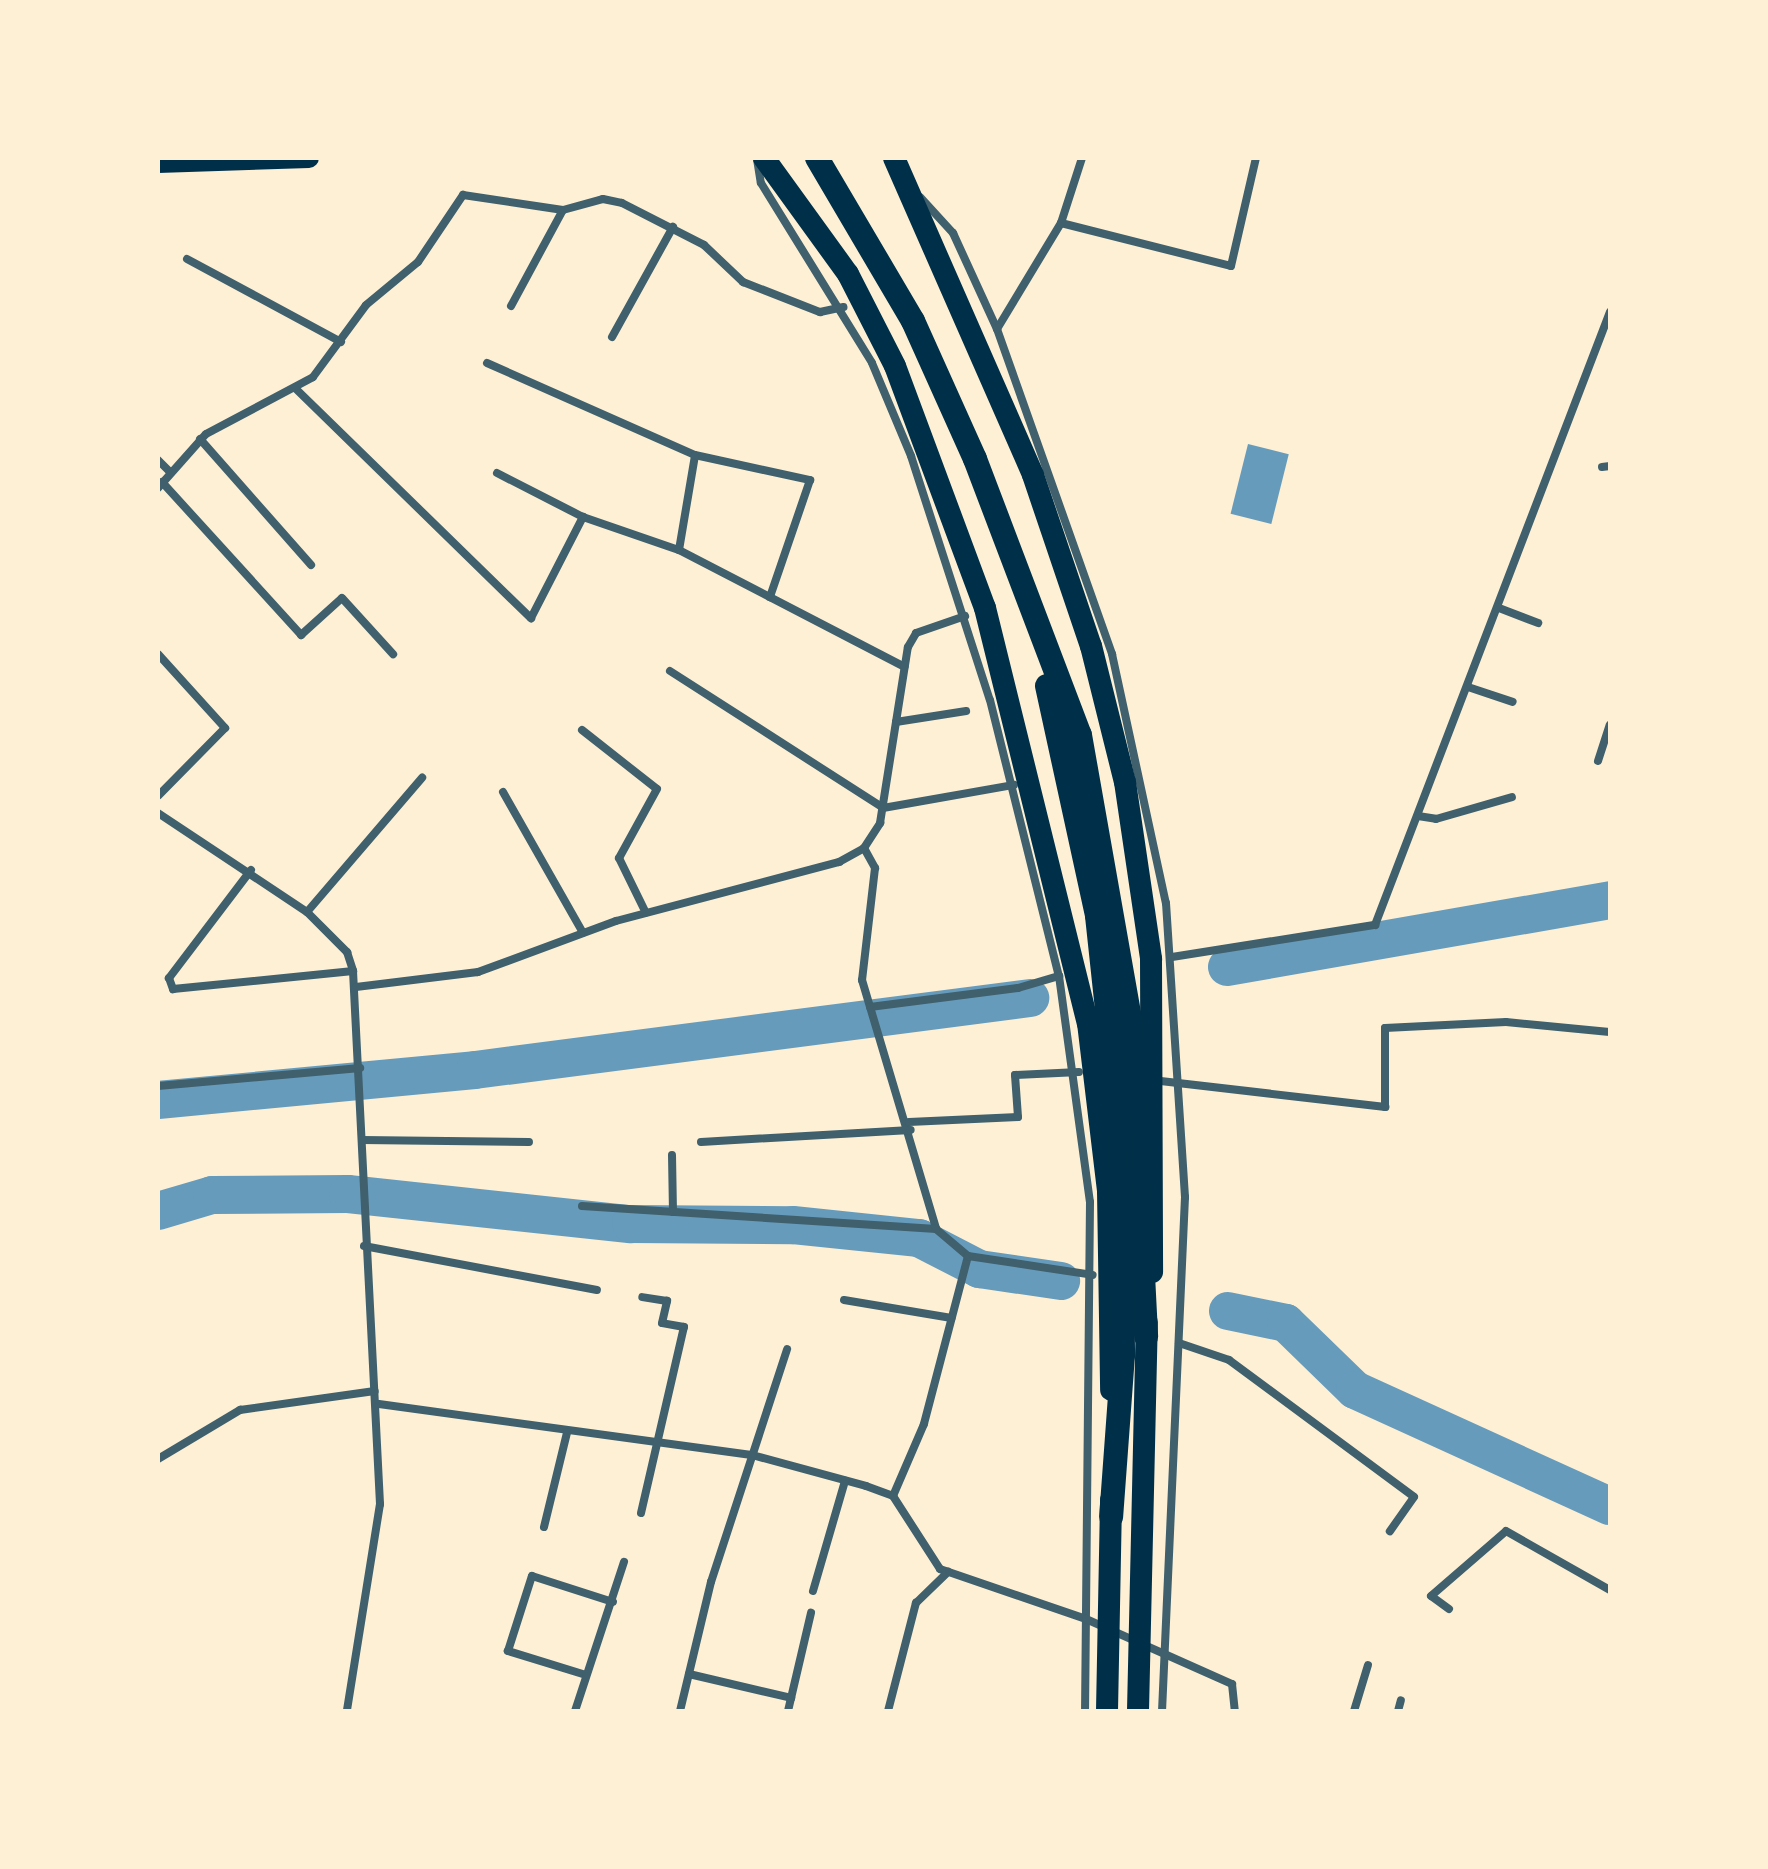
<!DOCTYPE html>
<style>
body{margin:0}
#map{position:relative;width:1768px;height:1869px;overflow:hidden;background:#fdf0d5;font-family:"Fira Sans",sans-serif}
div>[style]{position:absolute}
.water>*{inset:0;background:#669bbc;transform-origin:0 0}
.river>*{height:38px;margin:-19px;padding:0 19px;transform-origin:19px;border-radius:19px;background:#669bbc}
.minor>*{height:8px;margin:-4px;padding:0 4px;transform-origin:4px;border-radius:4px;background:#3f606c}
.primary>*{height:20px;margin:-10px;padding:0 10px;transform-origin:10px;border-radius:10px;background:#003049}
.trunk>*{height:22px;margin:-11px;padding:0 11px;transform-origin:11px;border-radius:11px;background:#003049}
.motorway>*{height:24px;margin:-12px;padding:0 12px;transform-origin:12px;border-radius:12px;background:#003049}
span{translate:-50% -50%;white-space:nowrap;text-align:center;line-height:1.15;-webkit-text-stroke:7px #fdf0d5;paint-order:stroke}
.frame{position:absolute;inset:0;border:160px solid #fdf0d5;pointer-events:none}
</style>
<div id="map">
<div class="water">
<i style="left:1248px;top:444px;width:42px;height:72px;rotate:14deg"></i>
</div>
<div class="river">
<i style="left:1227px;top:967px;width:389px;rotate:-9.9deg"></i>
<i style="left:158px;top:1100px;width:318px;rotate:-5.4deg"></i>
<i style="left:475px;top:1070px;width:560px;rotate:-7.39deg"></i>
<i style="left:158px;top:1211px;width:56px;rotate:-16.5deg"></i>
<i style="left:212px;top:1195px;width:136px;rotate:-0.4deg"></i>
<i style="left:348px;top:1194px;width:285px;rotate:6.1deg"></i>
<i style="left:631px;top:1224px;width:162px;rotate:0.4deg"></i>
<i style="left:793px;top:1225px;width:127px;rotate:5.9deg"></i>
<i style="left:919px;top:1238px;width:68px;rotate:27.3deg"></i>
<i style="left:979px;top:1269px;width:83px;rotate:8.3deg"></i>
<i style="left:1228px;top:1311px;width:59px;rotate:11.7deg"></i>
<i style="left:1286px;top:1323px;width:96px;rotate:44.2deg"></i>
<i style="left:1355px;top:1390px;width:280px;rotate:24.5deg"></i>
</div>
<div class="minor">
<i style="left:757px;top:159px;width:24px;rotate:81deg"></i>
<i style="left:761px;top:183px;width:211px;rotate:58.3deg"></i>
<i style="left:872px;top:363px;width:101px;rotate:67.2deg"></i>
<i style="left:911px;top:456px;width:256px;rotate:72.1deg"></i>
<i style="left:990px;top:700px;width:284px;rotate:76deg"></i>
<i style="left:1059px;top:976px;width:228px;rotate:82.2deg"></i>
<i style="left:1090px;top:1202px;width:509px;rotate:90.56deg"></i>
<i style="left:920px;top:197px;width:49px;rotate:47.5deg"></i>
<i style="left:953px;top:233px;width:106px;rotate:65.4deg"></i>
<i style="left:997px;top:329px;width:345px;rotate:70.5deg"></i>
<i style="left:1112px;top:654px;width:255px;rotate:77.8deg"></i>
<i style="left:1166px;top:903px;width:295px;rotate:86.3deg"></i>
<i style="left:1185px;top:1197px;width:515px;rotate:92.56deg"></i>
<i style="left:1061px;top:223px;width:68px;rotate:-72.1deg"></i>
<i style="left:187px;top:259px;width:175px;rotate:28.3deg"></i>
<i style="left:511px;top:306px;width:109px;rotate:-61.6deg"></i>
<i style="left:997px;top:329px;width:124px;rotate:-58.9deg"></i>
<i style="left:1061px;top:223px;width:175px;rotate:14.2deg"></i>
<i style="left:1231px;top:266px;width:111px;rotate:-77deg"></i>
<i style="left:612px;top:337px;width:126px;rotate:-61deg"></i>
<i style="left:487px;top:363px;width:227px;rotate:23.9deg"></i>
<i style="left:695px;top:455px;width:118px;rotate:12.3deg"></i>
<i style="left:810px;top:480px;width:124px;rotate:108.9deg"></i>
<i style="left:295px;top:388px;width:330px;rotate:44.3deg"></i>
<i style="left:531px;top:618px;width:114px;rotate:-62.8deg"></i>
<i style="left:200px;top:439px;width:168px;rotate:48.6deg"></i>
<i style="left:158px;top:460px;width:17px;rotate:45deg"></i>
<i style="left:1602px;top:467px;width:8px;rotate:-7deg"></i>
<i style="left:497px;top:473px;width:97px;rotate:27.1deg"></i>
<i style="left:583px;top:517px;width:102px;rotate:19deg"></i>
<i style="left:679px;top:550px;width:254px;rotate:27.4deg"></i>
<i style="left:162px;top:482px;width:207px;rotate:47.7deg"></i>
<i style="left:301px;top:635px;width:55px;rotate:-42.1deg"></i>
<i style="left:342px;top:598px;width:76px;rotate:47.7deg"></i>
<i style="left:158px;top:488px;width:72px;rotate:-48.4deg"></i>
<i style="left:206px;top:434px;width:121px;rotate:-28deg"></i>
<i style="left:313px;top:377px;width:89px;rotate:-53.6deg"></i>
<i style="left:366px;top:305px;width:67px;rotate:-39.6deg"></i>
<i style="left:418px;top:262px;width:81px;rotate:-56.1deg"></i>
<i style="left:463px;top:195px;width:101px;rotate:8.5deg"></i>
<i style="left:563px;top:210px;width:41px;rotate:-15.4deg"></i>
<i style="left:603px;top:199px;width:19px;rotate:12deg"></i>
<i style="left:622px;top:203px;width:92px;rotate:27.1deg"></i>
<i style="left:704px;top:245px;width:54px;rotate:43.5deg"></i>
<i style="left:743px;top:282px;width:83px;rotate:21.3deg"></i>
<i style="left:820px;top:312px;width:24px;rotate:-12deg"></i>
<i style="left:679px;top:550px;width:96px;rotate:-80.4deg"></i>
<i style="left:1499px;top:608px;width:42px;rotate:21deg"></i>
<i style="left:158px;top:654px;width:100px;rotate:47.8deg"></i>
<i style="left:225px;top:728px;width:95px;rotate:134.6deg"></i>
<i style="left:670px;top:671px;width:253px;rotate:32.7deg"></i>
<i style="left:883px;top:808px;width:133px;rotate:-10deg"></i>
<i style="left:1468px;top:687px;width:47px;rotate:18.4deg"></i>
<i style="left:896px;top:722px;width:71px;rotate:-8.9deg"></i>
<i style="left:582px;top:730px;width:95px;rotate:38.2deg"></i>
<i style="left:657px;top:789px;width:79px;rotate:118.8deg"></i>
<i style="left:619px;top:858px;width:61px;rotate:63.9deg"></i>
<i style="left:1598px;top:761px;width:38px;rotate:-72deg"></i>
<i style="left:503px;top:792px;width:162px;rotate:60.4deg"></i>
<i style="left:158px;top:813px;width:179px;rotate:33.6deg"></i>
<i style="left:307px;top:912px;width:57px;rotate:45deg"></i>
<i style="left:347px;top:952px;width:20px;rotate:72deg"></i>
<i style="left:353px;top:971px;width:534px;rotate:87.1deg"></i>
<i style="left:380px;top:1504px;width:210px;rotate:99.1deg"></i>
<i style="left:1418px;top:816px;width:18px;rotate:9deg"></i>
<i style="left:1436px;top:819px;width:79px;rotate:-16.1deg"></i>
<i style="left:864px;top:848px;width:23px;rotate:61deg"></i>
<i style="left:875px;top:868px;width:113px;rotate:96.6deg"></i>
<i style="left:862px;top:980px;width:260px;rotate:73.4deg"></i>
<i style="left:936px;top:1229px;width:42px;rotate:40.2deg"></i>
<i style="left:968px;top:1256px;width:174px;rotate:104.7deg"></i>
<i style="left:924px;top:1424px;width:78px;rotate:113.3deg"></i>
<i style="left:251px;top:870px;width:136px;rotate:127.2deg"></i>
<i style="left:169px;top:978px;width:12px;rotate:70deg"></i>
<i style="left:173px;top:989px;width:181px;rotate:-5.7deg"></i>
<i style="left:307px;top:912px;width:177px;rotate:-49.4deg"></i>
<i style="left:1172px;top:957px;width:206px;rotate:-9deg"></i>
<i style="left:1375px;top:925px;width:657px;rotate:-69.03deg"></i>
<i style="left:356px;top:987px;width:123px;rotate:-7deg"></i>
<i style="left:478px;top:972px;width:147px;rotate:-20.3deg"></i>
<i style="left:616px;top:921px;width:231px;rotate:-14.8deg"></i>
<i style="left:839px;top:862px;width:29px;rotate:-29deg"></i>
<i style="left:864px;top:848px;width:30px;rotate:-57deg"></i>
<i style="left:880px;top:823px;width:178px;rotate:-81deg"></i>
<i style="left:908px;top:647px;width:16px;rotate:-60deg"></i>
<i style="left:916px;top:633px;width:52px;rotate:-19.1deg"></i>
<i style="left:870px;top:1007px;width:149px;rotate:-7.3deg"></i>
<i style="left:1018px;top:988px;width:43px;rotate:-16.3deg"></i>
<i style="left:1152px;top:1080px;width:235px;rotate:6.6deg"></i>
<i style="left:1385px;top:1107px;width:79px;rotate:-90deg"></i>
<i style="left:1385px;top:1028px;width:121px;rotate:-2.8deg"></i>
<i style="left:1506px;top:1022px;width:104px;rotate:5.5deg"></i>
<i style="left:158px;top:1086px;width:203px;rotate:-5.1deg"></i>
<i style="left:909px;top:1122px;width:109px;rotate:-2.6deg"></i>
<i style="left:1018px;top:1117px;width:42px;rotate:-94.1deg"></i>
<i style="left:1015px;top:1075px;width:64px;rotate:-2.7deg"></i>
<i style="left:362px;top:1140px;width:167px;rotate:0.7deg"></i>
<i style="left:701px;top:1142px;width:210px;rotate:-3.3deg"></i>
<i style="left:672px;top:1155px;width:57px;rotate:89deg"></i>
<i style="left:582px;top:1206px;width:355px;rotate:3.7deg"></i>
<i style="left:364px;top:1246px;width:237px;rotate:10.7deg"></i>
<i style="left:968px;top:1256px;width:126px;rotate:8.6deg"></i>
<i style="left:844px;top:1300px;width:109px;rotate:9.5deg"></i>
<i style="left:1179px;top:1343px;width:53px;rotate:18.8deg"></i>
<i style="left:1229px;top:1360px;width:230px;rotate:36.5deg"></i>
<i style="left:1414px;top:1497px;width:42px;rotate:125.2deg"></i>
<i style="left:379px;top:1404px;width:376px;rotate:7.8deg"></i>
<i style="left:752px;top:1455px;width:118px;rotate:15.2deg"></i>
<i style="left:866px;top:1486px;width:29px;rotate:20deg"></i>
<i style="left:893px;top:1496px;width:87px;rotate:57.2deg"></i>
<i style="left:940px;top:1569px;width:154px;rotate:18.9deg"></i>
<i style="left:1086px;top:1619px;width:160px;rotate:24deg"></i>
<i style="left:1232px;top:1684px;width:27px;rotate:84deg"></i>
<i style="left:158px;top:1459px;width:96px;rotate:-30.9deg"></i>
<i style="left:240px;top:1410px;width:136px;rotate:-8deg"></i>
<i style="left:641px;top:1513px;width:191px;rotate:-77deg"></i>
<i style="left:684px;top:1327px;width:22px;rotate:-170deg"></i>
<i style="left:662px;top:1323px;width:23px;rotate:-77deg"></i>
<i style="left:667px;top:1301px;width:25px;rotate:-171deg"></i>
<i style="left:544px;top:1527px;width:97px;rotate:-76.3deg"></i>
<i style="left:813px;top:1591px;width:115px;rotate:-73.8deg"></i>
<i style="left:1449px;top:1609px;width:22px;rotate:-144deg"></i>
<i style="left:1431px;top:1596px;width:99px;rotate:-40.9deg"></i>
<i style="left:1506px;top:1531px;width:120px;rotate:29.6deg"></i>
<i style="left:689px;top:1674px;width:105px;rotate:13.2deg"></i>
<i style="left:586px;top:1675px;width:82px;rotate:-162.9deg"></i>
<i style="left:508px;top:1651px;width:79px;rotate:-72.3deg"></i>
<i style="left:532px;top:1576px;width:85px;rotate:17.8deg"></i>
<i style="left:575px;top:1711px;width:157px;rotate:-71.8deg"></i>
<i style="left:680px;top:1711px;width:133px;rotate:-76.5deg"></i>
<i style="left:711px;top:1582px;width:245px;rotate:-71.9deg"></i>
<i style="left:788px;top:1711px;width:101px;rotate:-76.8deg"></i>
<i style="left:888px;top:1711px;width:112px;rotate:-75.5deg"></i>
<i style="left:916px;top:1603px;width:45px;rotate:-44.1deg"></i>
<i style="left:1354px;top:1711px;width:48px;rotate:-73.1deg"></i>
<i style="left:1398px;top:1711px;width:11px;rotate:-75deg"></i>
</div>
<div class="primary">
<i style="left:158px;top:163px;width:151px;rotate:-1.9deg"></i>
</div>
<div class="trunk">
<i style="left:764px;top:158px;width:143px;rotate:54.1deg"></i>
<i style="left:848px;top:274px;width:103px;rotate:62.9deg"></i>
<i style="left:895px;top:366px;width:258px;rotate:69.6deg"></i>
<i style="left:985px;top:608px;width:428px;rotate:76.1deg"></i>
<i style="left:1088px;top:1023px;width:169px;rotate:83.2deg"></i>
<i style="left:1108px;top:1191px;width:199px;rotate:89.1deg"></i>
<i style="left:894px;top:158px;width:346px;rotate:66.3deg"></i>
<i style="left:1033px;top:475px;width:181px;rotate:71.3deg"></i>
<i style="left:1091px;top:646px;width:140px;rotate:76deg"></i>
<i style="left:1125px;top:782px;width:179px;rotate:81.6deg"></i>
<i style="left:1151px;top:959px;width:313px;rotate:89.8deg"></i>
<i style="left:1107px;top:1711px;width:211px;rotate:-88.9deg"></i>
<i style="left:1138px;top:1711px;width:389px;rotate:-88.7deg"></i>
</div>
<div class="motorway">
<i style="left:817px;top:158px;width:189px;rotate:59.5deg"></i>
<i style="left:913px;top:321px;width:151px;rotate:65.8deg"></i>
<i style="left:975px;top:459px;width:295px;rotate:69.2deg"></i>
<i style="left:1080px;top:735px;width:287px;rotate:80deg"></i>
<i style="left:1130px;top:1018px;width:319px;rotate:87.1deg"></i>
<i style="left:1047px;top:686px;width:235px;rotate:77.7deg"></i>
<i style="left:1097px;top:916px;width:218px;rotate:83.9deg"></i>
<i style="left:1120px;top:1133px;width:222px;rotate:89.2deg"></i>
<i style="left:1123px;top:1355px;width:162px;rotate:94.2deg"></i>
</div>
<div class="frame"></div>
</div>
